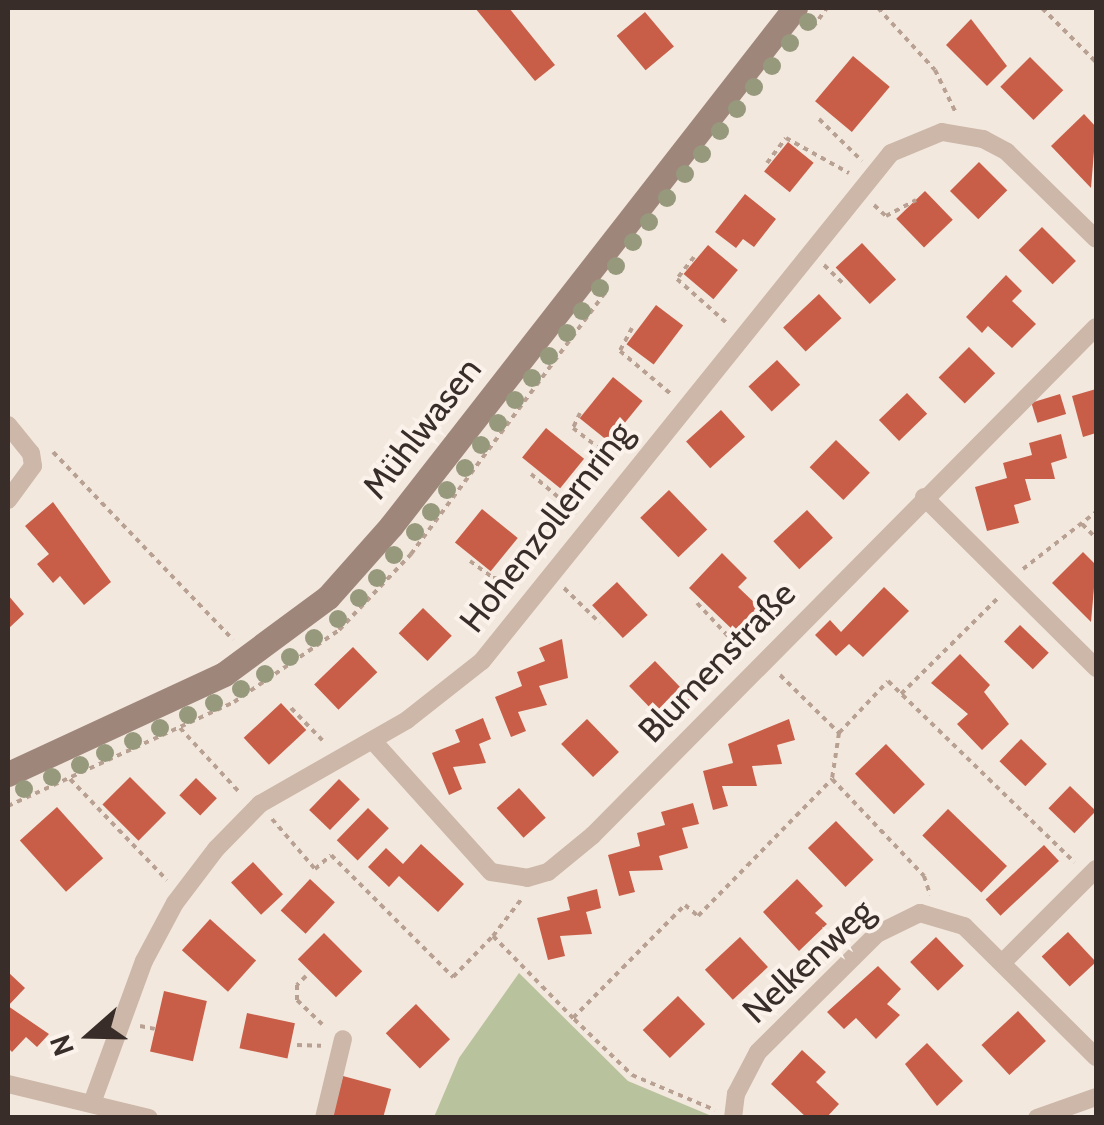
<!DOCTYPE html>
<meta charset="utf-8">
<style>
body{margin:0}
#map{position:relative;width:1104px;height:1125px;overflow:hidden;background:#f3e8de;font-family:Cabin,sans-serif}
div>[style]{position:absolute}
.green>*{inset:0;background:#b8c39d}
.building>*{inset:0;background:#c85e48;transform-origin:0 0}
.path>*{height:4px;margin-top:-2px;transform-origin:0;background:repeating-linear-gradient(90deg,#b8a193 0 5px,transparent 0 10px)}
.street>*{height:18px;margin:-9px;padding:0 9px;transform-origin:9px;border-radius:9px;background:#ccb7a9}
.secondary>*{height:25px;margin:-12.5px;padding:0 12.5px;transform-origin:12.5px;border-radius:12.5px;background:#9f867b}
.trees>*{width:18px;height:18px;margin:-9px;border-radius:50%;background:#97997d}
span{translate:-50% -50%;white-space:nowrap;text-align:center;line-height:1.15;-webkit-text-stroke:8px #faf2eb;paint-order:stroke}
.street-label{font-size:35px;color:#392d29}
.frame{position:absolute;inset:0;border:10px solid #392d29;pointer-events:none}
.north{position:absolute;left:40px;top:985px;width:100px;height:100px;-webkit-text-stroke:8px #faf2eb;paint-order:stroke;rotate:250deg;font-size:28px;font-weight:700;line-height:40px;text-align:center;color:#392d29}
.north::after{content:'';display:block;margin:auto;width:35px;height:45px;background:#392d29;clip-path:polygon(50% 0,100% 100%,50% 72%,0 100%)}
</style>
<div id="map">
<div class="green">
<i style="clip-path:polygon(519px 973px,628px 1081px,714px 1117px,434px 1117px,459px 1058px)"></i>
</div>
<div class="building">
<i style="clip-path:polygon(475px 8px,509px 8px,555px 65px,535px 81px)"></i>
<i style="left:645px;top:12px;width:45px;height:37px;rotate:50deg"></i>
<i style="clip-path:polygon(971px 19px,1007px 66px,987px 86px,946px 45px)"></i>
<i style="left:853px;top:56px;width:48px;height:59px;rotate:40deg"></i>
<i style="left:1030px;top:57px;width:47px;height:42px;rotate:45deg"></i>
<i style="clip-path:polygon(1084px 114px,1096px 127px,1091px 188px,1051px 146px)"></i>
<i style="left:788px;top:142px;width:33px;height:38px;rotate:39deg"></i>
<i style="left:979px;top:162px;width:40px;height:41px;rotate:45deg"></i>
<i style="left:925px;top:191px;width:40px;height:40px;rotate:46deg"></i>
<i style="clip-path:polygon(745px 194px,776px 219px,754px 247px,743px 239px,736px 248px,715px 232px)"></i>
<i style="left:1042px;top:227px;width:48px;height:33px;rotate:45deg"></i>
<i style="left:862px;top:243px;width:50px;height:36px;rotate:47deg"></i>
<i style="left:708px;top:245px;width:39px;height:38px;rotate:40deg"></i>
<i style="clip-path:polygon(1006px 275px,1022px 291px,1012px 301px,1036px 324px,1012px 348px,988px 326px,982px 333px,966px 317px)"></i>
<i style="left:819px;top:294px;width:33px;height:49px;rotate:47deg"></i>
<i style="left:656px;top:305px;width:34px;height:49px;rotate:37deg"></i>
<i style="left:969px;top:347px;width:37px;height:43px;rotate:45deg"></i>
<i style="left:777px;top:360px;width:34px;height:39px;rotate:47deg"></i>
<i style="left:613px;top:377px;width:38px;height:53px;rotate:39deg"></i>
<i style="clip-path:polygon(1096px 389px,1096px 433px,1083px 437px,1072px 396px)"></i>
<i style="left:907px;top:393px;width:29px;height:39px;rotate:46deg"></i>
<i style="left:1060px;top:394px;width:21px;height:30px;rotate:73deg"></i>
<i style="left:721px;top:410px;width:36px;height:47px;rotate:48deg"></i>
<i style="left:546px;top:428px;width:49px;height:38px;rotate:39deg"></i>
<i style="clip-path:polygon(1061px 434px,1067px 458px,1051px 463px,1055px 479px,1025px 479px,1031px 500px,1014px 505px,1019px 523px,987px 531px,975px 487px,1007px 478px,1003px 463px,1032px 455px,1029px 443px)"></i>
<i style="left:836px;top:440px;width:47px;height:38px;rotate:44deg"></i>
<i style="left:669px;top:490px;width:55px;height:40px;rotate:46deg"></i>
<i style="clip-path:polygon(53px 502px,111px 582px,84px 605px,60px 576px,53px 583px,37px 564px,49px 554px,25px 526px)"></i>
<i style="left:482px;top:509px;width:46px;height:43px;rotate:39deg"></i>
<i style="left:807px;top:510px;width:38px;height:46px;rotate:47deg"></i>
<i style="clip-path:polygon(1083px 552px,1096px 565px,1091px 622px,1052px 583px)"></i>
<i style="clip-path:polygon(722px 553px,747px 578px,738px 587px,759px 607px,735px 632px,689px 588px)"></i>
<i style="left:617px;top:582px;width:45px;height:34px;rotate:47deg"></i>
<i style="clip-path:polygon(884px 587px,909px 611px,863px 657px,849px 644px,836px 656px,815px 635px,830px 620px,841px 632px)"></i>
<i style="clip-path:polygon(8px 595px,24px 614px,8px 629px)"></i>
<i style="left:423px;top:608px;width:40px;height:35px;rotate:44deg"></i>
<i style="left:1020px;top:625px;width:40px;height:23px;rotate:44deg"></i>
<i style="clip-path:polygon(562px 639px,568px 678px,539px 686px,547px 705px,518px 712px,526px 731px,511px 737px,495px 697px,522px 686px,517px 672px,545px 661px,539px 648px)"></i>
<i style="left:353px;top:647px;width:35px;height:54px;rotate:46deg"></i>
<i style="clip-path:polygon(960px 654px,990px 685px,984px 692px,1009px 724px,982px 750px,957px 724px,968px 714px,931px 683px)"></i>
<i style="left:655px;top:661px;width:52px;height:36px;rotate:46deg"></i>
<i style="left:281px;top:703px;width:37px;height:51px;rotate:47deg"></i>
<i style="clip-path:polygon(483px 718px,491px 739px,479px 744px,486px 763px,453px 767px,462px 789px,449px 795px,432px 753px,460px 742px,455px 730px)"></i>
<i style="left:587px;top:719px;width:46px;height:36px;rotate:46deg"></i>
<i style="clip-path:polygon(789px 719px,795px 740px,777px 745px,782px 764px,752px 766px,757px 786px,722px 786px,728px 806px,713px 810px,703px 771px,733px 763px,728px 744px)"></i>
<i style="left:1021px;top:739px;width:36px;height:31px;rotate:44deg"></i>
<i style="left:886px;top:744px;width:56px;height:43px;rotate:46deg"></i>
<i style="left:130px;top:777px;width:51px;height:39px;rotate:45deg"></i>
<i style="left:196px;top:778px;width:29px;height:24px;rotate:44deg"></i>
<i style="left:339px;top:779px;width:29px;height:43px;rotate:44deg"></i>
<i style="left:1070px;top:786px;width:36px;height:31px;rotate:44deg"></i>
<i style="left:519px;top:788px;width:40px;height:30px;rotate:48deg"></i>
<i style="clip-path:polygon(693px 803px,699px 824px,682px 828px,688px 848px,659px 856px,663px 870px,629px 871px,635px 892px,619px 896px,608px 855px,640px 846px,637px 833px,665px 825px,661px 812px)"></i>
<i style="left:57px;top:807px;width:69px;height:50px;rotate:48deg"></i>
<i style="left:368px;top:808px;width:29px;height:45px;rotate:44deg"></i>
<i style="left:948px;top:809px;width:82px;height:37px;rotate:44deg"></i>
<i style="left:836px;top:821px;width:54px;height:39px;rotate:46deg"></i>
<i style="clip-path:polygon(421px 844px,464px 884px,438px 912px,399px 876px,389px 887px,368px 867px,386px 848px,403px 864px)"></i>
<i style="left:1044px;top:845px;width:22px;height:80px;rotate:47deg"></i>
<i style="left:253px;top:862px;width:44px;height:30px;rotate:47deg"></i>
<i style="left:310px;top:879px;width:34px;height:43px;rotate:43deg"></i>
<i style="clip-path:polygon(797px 879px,823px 906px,815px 913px,827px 924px,799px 951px,763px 912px)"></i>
<i style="clip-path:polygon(597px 889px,601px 908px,586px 912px,592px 934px,560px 936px,565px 956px,548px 960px,537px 918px,570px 910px,567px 897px)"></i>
<i style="left:210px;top:919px;width:62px;height:42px;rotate:42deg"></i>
<i style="left:1068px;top:932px;width:41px;height:36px;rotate:47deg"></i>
<i style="left:324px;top:933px;width:54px;height:37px;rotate:45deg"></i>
<i style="left:740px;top:937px;width:41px;height:48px;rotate:47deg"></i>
<i style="left:936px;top:937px;width:40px;height:36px;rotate:46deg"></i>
<i style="clip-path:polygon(878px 966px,901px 989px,887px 1004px,900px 1015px,876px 1039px,856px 1018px,844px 1029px,827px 1012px)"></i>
<i style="clip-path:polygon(8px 972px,25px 988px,8px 1006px,49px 1034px,37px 1047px,26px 1037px,12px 1052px,8px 1048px)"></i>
<i style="left:164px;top:991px;width:44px;height:62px;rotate:13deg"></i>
<i style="left:678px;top:996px;width:39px;height:49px;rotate:46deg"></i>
<i style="left:416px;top:1004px;width:49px;height:42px;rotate:46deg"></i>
<i style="left:1018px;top:1011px;width:41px;height:50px;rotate:47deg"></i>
<i style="left:247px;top:1013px;width:49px;height:36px;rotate:12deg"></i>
<i style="clip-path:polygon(927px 1043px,963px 1081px,937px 1106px,905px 1064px)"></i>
<i style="clip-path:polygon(802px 1050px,826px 1072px,816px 1082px,839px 1104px,826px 1118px,807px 1118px,771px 1084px)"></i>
<i style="clip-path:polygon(343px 1076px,391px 1089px,383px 1118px,332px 1118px)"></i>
</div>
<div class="path">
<i style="left:878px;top:8px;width:84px;rotate:47.4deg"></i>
<i style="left:935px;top:70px;width:48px;rotate:64deg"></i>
<i style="left:1042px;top:8px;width:76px;rotate:45deg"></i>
<i style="left:813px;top:27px;width:24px;rotate:-54deg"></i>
<i style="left:819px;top:119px;width:60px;rotate:44.3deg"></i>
<i style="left:767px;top:163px;width:31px;rotate:-53deg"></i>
<i style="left:786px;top:138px;width:72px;rotate:29.1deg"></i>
<i style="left:874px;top:205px;width:16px;rotate:43deg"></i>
<i style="left:886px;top:216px;width:34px;rotate:-28deg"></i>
<i style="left:694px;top:257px;width:28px;rotate:128deg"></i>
<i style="left:677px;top:279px;width:69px;rotate:41.5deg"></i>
<i style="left:824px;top:265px;width:30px;rotate:44deg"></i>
<i style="left:632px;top:328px;width:26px;rotate:118deg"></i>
<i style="left:620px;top:351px;width:68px;rotate:40.2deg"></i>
<i style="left:580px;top:413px;width:17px;rotate:115deg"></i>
<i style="left:573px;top:428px;width:57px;rotate:37.9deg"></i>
<i style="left:53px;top:452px;width:260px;rotate:46.2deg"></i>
<i style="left:531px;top:474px;width:60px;rotate:40.3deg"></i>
<i style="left:1082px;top:524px;width:20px;rotate:45deg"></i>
<i style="left:470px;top:561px;width:29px;rotate:36deg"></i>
<i style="left:493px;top:578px;width:30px;rotate:2deg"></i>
<i style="left:1023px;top:569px;width:93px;rotate:-38deg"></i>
<i style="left:564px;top:588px;width:50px;rotate:44.2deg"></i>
<i style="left:697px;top:603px;width:69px;rotate:46.8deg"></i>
<i style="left:780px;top:675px;width:83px;rotate:44.5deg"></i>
<i style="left:839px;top:733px;width:47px;rotate:98.7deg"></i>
<i style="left:901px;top:694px;width:135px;rotate:-44.7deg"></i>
<i style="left:291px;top:708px;width:49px;rotate:45.8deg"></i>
<i style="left:180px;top:728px;width:90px;rotate:47.3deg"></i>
<i style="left:839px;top:733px;width:71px;rotate:-46.7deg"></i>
<i style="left:888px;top:681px;width:260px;rotate:44.2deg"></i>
<i style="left:70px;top:779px;width:140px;rotate:46.2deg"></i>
<i style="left:8px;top:806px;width:249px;rotate:-24.7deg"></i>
<i style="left:234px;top:702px;width:127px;rotate:-34.4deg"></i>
<i style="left:339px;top:630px;width:105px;rotate:-46.5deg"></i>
<i style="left:411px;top:554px;width:329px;rotate:-53.4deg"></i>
<i style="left:272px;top:819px;width:66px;rotate:49.3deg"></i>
<i style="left:315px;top:869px;width:21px;rotate:-41deg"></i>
<i style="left:331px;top:855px;width:173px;rotate:45deg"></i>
<i style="left:453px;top:977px;width:57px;rotate:-45.7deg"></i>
<i style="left:493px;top:936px;width:115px;rotate:45.7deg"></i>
<i style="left:573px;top:1018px;width:159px;rotate:-45.3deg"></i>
<i style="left:685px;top:905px;width:17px;rotate:40deg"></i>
<i style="left:698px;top:916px;width:192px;rotate:-45.6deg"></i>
<i style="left:832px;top:779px;width:134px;rotate:46.5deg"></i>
<i style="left:924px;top:876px;width:20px;rotate:72deg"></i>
<i style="left:493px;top:936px;width:49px;rotate:-52.4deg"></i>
<i style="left:306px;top:976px;width:13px;rotate:135deg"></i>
<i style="left:297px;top:985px;width:15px;rotate:90deg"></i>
<i style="left:297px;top:1000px;width:35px;rotate:44deg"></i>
<i style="left:574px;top:1019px;width:81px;rotate:44deg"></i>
<i style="left:632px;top:1075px;width:90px;rotate:22.9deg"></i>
<i style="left:140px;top:1026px;width:15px;rotate:11deg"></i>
<i style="left:297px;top:1045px;width:24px;rotate:2deg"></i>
</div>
<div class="street">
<i style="left:8px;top:425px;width:36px;rotate:51deg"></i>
<i style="left:31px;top:453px;width:13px;rotate:81deg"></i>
<i style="left:33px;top:466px;width:42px;rotate:126.3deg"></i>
<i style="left:924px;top:497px;width:243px;rotate:44.8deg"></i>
<i style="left:373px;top:741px;width:176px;rotate:48deg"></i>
<i style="left:491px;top:872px;width:36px;rotate:9deg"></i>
<i style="left:527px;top:878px;width:22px;rotate:-16deg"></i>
<i style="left:548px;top:872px;width:58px;rotate:-39.4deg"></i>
<i style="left:593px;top:835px;width:715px;rotate:-45.28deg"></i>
<i style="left:1003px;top:962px;width:132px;rotate:-45deg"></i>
<i style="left:8px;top:1084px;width:145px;rotate:13.6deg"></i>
<i style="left:92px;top:1103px;width:151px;rotate:-69.9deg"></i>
<i style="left:144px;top:961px;width:66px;rotate:-61.9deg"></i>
<i style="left:175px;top:903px;width:68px;rotate:-52.8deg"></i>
<i style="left:216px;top:849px;width:63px;rotate:-45.6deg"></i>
<i style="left:260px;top:804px;width:169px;rotate:-29.7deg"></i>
<i style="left:407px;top:720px;width:95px;rotate:-38.2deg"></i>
<i style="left:482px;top:661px;width:652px;rotate:-51.16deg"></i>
<i style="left:891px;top:153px;width:55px;rotate:-22.4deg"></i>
<i style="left:942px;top:132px;width:42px;rotate:9.7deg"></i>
<i style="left:983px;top:139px;width:27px;rotate:28deg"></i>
<i style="left:1007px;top:152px;width:124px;rotate:44.3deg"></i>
<i style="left:324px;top:1118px;width:81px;rotate:-76.5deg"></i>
<i style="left:733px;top:1118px;width:24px;rotate:-83deg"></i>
<i style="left:736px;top:1094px;width:47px;rotate:-62.4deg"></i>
<i style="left:758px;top:1052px;width:168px;rotate:-44.8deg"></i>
<i style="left:877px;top:934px;width:48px;rotate:-26deg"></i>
<i style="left:920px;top:913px;width:46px;rotate:16.5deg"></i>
<i style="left:964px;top:926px;width:186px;rotate:44.8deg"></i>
<i style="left:1037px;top:1118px;width:63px;rotate:-19.6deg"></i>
</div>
<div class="secondary">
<i style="left:8px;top:774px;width:238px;rotate:-24.8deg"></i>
<i style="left:224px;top:674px;width:129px;rotate:-36.5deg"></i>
<i style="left:328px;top:597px;width:95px;rotate:-48.4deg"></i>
<i style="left:391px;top:526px;width:657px;rotate:-52.05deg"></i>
</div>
<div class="trees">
<i style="left:808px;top:22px"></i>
<i style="left:790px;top:43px"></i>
<i style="left:772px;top:66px"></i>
<i style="left:754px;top:87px"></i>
<i style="left:737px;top:109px"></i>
<i style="left:720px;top:131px"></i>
<i style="left:702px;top:154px"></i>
<i style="left:685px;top:174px"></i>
<i style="left:667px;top:198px"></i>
<i style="left:649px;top:222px"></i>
<i style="left:633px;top:242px"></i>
<i style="left:616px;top:266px"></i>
<i style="left:600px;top:288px"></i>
<i style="left:582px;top:311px"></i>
<i style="left:567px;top:333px"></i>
<i style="left:549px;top:356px"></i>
<i style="left:532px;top:378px"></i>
<i style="left:515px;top:400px"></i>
<i style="left:498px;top:423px"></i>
<i style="left:481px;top:445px"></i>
<i style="left:465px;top:468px"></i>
<i style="left:447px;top:490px"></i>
<i style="left:431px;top:512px"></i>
<i style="left:415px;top:532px"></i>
<i style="left:394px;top:555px"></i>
<i style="left:377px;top:578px"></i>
<i style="left:359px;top:598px"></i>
<i style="left:338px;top:619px"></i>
<i style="left:314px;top:638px"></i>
<i style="left:290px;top:657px"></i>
<i style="left:265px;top:674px"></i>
<i style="left:241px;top:689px"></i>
<i style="left:214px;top:703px"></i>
<i style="left:188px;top:715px"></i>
<i style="left:160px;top:728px"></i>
<i style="left:133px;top:741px"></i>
<i style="left:105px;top:753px"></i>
<i style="left:80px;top:765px"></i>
<i style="left:52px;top:777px"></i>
<i style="left:24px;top:789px"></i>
</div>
<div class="street-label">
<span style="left:422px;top:428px;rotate:-52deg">Mühlwasen</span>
<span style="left:546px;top:527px;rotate:-52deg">Hohenzollernring</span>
<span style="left:717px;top:662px;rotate:-46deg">Blumenstraße</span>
<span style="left:808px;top:961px;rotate:-43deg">Nelkenweg</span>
</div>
<div class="frame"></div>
<div class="north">N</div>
</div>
